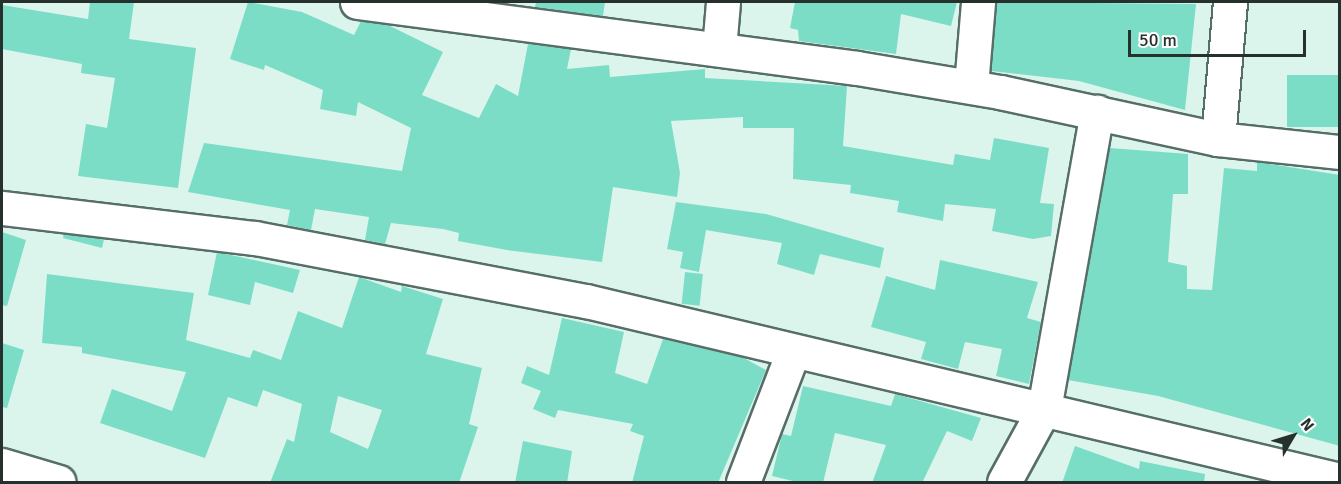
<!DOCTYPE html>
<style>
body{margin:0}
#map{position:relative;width:1341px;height:484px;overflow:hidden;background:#dbf5ed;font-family:Signika,sans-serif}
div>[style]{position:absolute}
.building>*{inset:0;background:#7cddc7;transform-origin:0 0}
.roads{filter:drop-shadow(2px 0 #576e68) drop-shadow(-2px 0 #576e68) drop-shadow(0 2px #576e68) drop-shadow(0 -2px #576e68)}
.minor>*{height:33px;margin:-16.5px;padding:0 16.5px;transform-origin:16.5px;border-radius:16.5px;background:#fff}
span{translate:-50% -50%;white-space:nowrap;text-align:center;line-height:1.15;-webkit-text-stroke:4.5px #fff;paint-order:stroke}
.frame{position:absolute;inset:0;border:3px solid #26302d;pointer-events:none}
.north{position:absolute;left:1263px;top:406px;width:60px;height:60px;-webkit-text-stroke:4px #fff;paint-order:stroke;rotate:52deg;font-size:16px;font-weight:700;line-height:24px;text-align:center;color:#26302d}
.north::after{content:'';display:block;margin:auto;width:21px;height:27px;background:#26302d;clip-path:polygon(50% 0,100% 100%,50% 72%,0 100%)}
.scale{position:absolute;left:1128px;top:30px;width:178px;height:27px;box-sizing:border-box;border:3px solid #26302d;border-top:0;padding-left:8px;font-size:18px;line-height:21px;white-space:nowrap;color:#26302d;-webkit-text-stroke:4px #fff;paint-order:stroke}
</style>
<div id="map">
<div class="building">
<i style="clip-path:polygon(90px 2px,134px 2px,129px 39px,196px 48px,178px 188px,78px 176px,86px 124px,107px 128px,115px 78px,81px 73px,82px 64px,2px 49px,2px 5px,88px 19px)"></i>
<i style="clip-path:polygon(248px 2px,302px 12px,354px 35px,361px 21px,388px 25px,443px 52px,422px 95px,479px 118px,496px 84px,518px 96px,528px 44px,571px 49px,567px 69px,609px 65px,610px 77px,705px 69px,705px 78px,847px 86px,843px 146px,953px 165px,955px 154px,990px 160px,994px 138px,1049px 148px,1040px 203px,1054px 204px,1051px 236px,1033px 239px,992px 231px,996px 209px,945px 204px,943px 221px,897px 212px,899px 201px,850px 193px,851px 185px,793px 179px,794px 128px,743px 128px,743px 117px,671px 121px,680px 173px,677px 197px,613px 187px,602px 262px,507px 250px,458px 241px,459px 233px,443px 229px,391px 223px,385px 244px,365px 240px,369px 217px,315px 209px,311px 230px,287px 225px,290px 210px,188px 192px,204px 143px,402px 171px,411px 128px,358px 102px,356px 116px,320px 109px,323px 90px,265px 65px,264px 70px,230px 59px)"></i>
<i style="clip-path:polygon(536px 2px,605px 2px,603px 16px,535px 7px)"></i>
<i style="clip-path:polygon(795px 2px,957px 2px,951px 26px,901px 14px,896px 54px,799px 41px,798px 30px,790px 28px)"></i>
<i style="clip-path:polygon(996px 2px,1196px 4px,1185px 110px,1079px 81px,991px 71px)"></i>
<i style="left:1287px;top:75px;width:53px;height:52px"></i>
<i style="clip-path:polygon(1110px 148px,1188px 154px,1188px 194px,1173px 194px,1168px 262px,1187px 266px,1187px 289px,1212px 290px,1224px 168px,1257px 171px,1257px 162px,1340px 175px,1340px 446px,1158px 396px,1068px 380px)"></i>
<i style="clip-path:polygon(676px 202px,766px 214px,884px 248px,880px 268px,820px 254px,814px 275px,777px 264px,782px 243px,706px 230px,699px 272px,680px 268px,683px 252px,667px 249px)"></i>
<i style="clip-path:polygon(2px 232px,26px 240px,7px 306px,2px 305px)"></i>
<i style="clip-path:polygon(64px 234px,104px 239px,102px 248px,63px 238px)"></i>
<i style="clip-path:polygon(217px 252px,300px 270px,293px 293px,255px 282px,250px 305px,208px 295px)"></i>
<i style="clip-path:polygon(940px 260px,1038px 282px,1027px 318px,1041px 322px,1029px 384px,996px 376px,1002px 349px,965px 342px,958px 369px,921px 359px,926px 342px,871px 327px,886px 276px,935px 290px)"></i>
<i style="left:685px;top:272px;width:18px;height:32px;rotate:6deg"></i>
<i style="clip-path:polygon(evenodd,47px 274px,194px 293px,186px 340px,250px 358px,253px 350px,281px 360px,298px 311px,342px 328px,359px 277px,401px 292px,402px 286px,443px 299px,426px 354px,482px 368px,469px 424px,478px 427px,459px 483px,270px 483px,287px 439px,294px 442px,302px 404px,263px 390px,257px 407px,228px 397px,205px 458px,100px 423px,112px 389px,172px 411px,186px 372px,82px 353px,82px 347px,42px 343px,47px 274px,338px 396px,382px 410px,368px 449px,330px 432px,338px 396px)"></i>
<i style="clip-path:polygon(562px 318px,624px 332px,615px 373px,647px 384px,663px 339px,742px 357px,766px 370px,718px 483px,632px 483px,644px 436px,630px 431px,633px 424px,558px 410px,555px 418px,533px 409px,541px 391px,521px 383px,527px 366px,549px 375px)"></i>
<i style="clip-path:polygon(2px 343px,24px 350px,7px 408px,2px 407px)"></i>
<i style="clip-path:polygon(803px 386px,891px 406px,895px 394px,981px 418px,972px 441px,947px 431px,922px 483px,872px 483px,886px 445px,835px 433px,823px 483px,801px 483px,772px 476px,782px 434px,791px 436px)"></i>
<i style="clip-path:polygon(523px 441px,572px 451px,567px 483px,515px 483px)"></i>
<i style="clip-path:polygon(1075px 446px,1139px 469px,1140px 461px,1205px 474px,1204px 483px,1062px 483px)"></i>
</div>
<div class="roads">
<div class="minor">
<i style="left:357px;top:2px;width:504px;rotate:7.52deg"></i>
<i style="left:857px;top:68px;width:145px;rotate:9.5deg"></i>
<i style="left:1000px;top:92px;width:223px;rotate:12.2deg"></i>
<i style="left:1218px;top:139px;width:123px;rotate:6.1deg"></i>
<i style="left:719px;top:49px;width:47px;rotate:-85.1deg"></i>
<i style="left:971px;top:86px;width:84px;rotate:-85.2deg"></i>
<i style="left:1218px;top:139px;width:138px;rotate:-85deg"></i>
<i style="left:2px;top:208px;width:255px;rotate:6.8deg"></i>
<i style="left:255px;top:238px;width:337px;rotate:10.8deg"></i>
<i style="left:586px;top:301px;width:775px;rotate:13.35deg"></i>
<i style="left:2px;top:465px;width:59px;rotate:16.6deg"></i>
<i style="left:743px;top:482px;width:139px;rotate:-69deg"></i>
<i style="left:1004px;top:482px;width:83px;rotate:-61.3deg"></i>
<i style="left:1044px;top:409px;width:302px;rotate:-79.9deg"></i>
</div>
</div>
<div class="frame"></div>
<div class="north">N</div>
<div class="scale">50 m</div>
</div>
